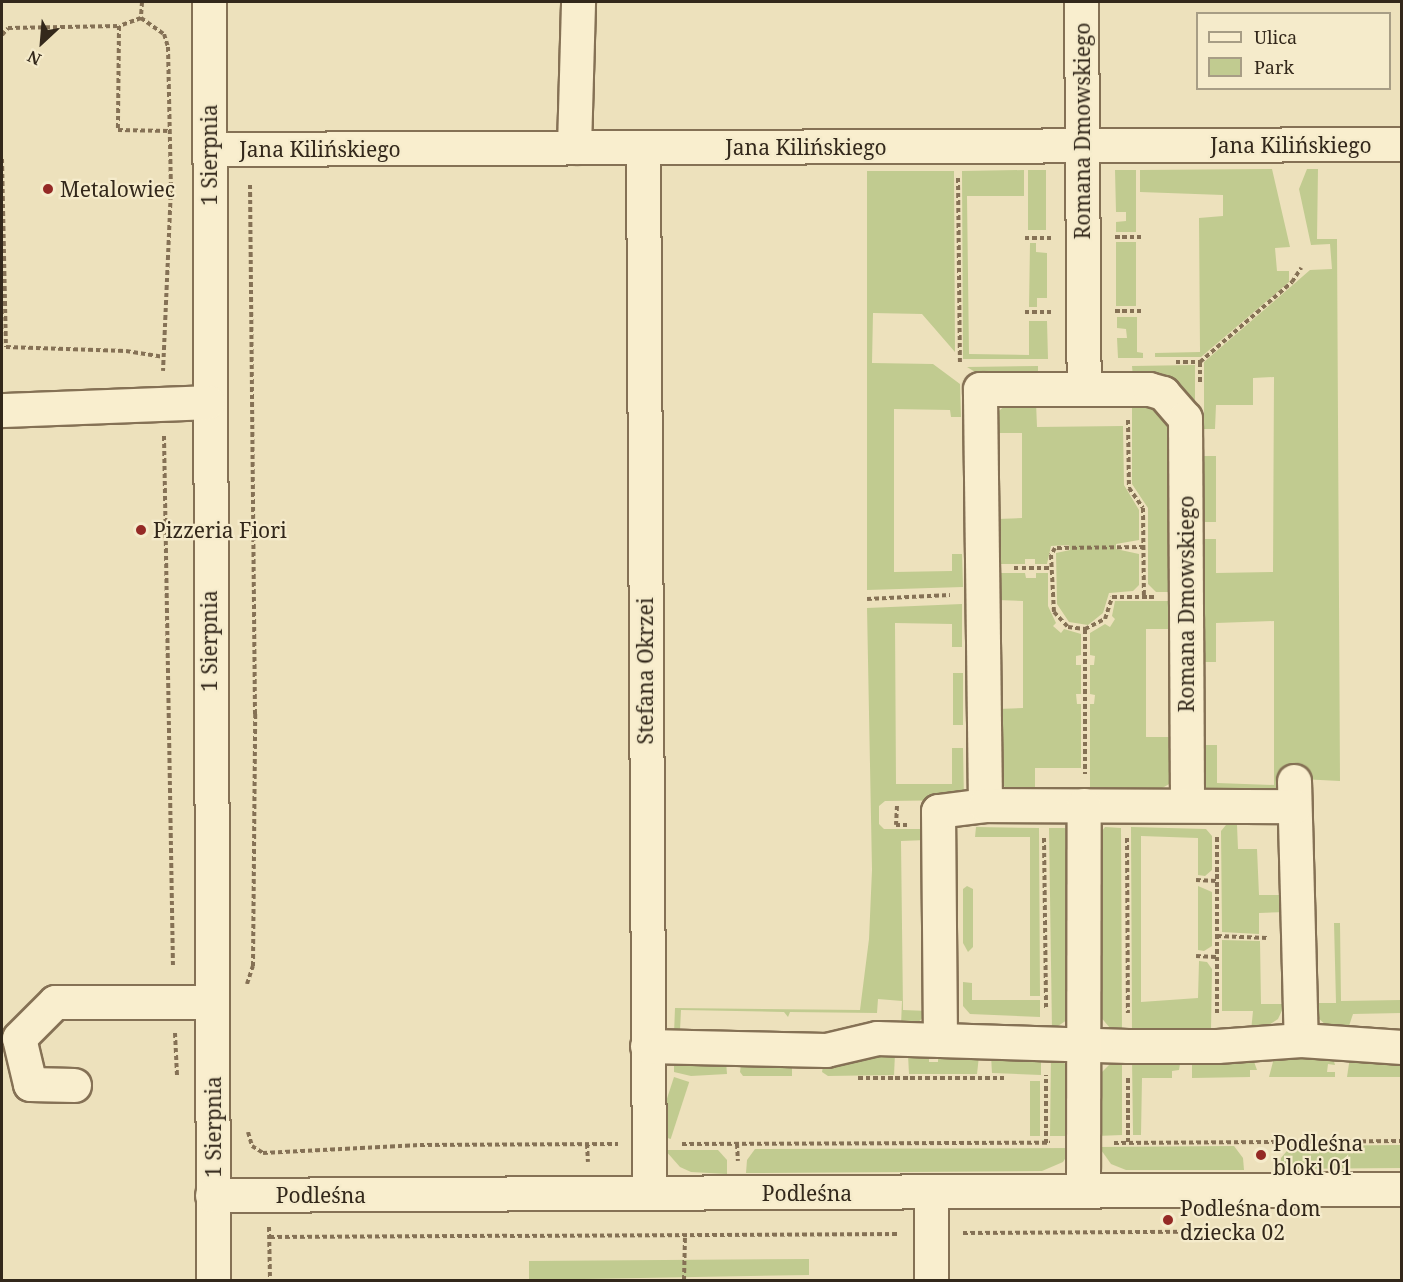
<!DOCTYPE html>
<meta charset="utf-8">
<style>
body{margin:0}
#map{position:relative;width:1403px;height:1282px;overflow:hidden;background:#ede1bc;font-family:"Noto Serif",serif}
div>[style]{position:absolute}
.green>*{inset:0;background:#c1cb90;transform-origin:0 0}
.path>*{height:4px;margin-top:-2px;transform-origin:0;background:repeating-linear-gradient(90deg,#857155 0 4.5px,transparent 0 7.5px)}
.roads{filter:drop-shadow(2px 0 #857155) drop-shadow(-2px 0 #857155) drop-shadow(0 2px #857155) drop-shadow(0 -2px #857155)}
.minor>*{height:33px;margin:-16.5px;padding:0 16.5px;transform-origin:16.5px;border-radius:16.5px;background:#f9eece}
.dots>*{width:16px;height:16px;translate:-50% -50%;box-sizing:border-box;border:3px solid #f5ebcb;border-radius:50%}
span{translate:-50% -50%;white-space:nowrap;text-align:center;line-height:1.15;-webkit-text-stroke:4.5px #f5ebcb;paint-order:stroke}
.street-label{font-size:21px;color:#33281b}
.poi-label{font-size:21px;color:#33281b}
.left{translate:0 -50%;text-align:left}
.frame{position:absolute;inset:0;border:3px solid #33281b;pointer-events:none}
.legend{position:absolute;left:1196px;top:12px;width:195px;height:78px;box-sizing:border-box;background:#f5ebcb;border:2px solid #a79d85;margin:0;padding:8px 10px;list-style:none;font-size:18px;color:#33281b}
.legend li{display:flex;align-items:center;gap:12px;height:30px}
.legend b{width:30px;border:2px solid #a79d85}
.north{position:absolute;left:12px;top:12px;width:60px;height:60px;-webkit-text-stroke:4px #f5ebcb;paint-order:stroke;rotate:206deg;font-size:16px;font-weight:700;line-height:24px;text-align:center;color:#33281b}
.north::after{content:'';display:block;margin:auto;width:21px;height:27px;background:#33281b;clip-path:polygon(50% 0,100% 100%,50% 72%,0 100%)}
</style>
<div id="map">
<div class="green">
<i style="clip-path:polygon(1272px 169px,1290px 247px,1275px 248px,1277px 271px,1289px 271px,1289px 282px,1201px 357px,1155px 357px,1155px 353px,1200px 352px,1199px 218px,1223px 216px,1223px 195px,1140px 192px,1140px 170px)"></i>
<i style="clip-path:polygon(1307px 169px,1318px 169px,1317px 239px,1337px 239px,1340px 781px,1281px 778px,1275px 792px,1206px 796px,1205px 745px,1217px 745px,1217px 783px,1274px 785px,1274px 621px,1216px 623px,1216px 662px,1205px 662px,1204px 539px,1216px 539px,1216px 573px,1273px 572px,1274px 377px,1253px 378px,1253px 405px,1216px 405px,1215px 429px,1204px 429px,1204px 362px,1310px 270px,1332px 269px,1330px 244px,1311px 245px,1299px 189px)"></i>
<i style="clip-path:polygon(1024px 170px,1024px 196px,967px 196px,969px 354px,1029px 355px,1029px 321px,1047px 321px,1048px 359px,963px 359px,962px 171px)"></i>
<i style="left:1046px;top:170px;width:60px;height:18px;rotate:90deg"></i>
<i style="clip-path:polygon(1115px 170px,1136px 170px,1136px 232px,1116px 232px,1116px 222px,1126px 221px,1126px 212px,1116px 212px)"></i>
<i style="clip-path:polygon(867px 171px,954px 171px,955px 352px,922px 314px,873px 313px,872px 363px,933px 364px,960px 384px,961px 417px,951px 417px,950px 410px,894px 409px,894px 572px,952px 571px,952px 554px,962px 554px,963px 587px,867px 590px)"></i>
<i style="left:1116px;top:242px;width:20px;height:64px"></i>
<i style="clip-path:polygon(1030px 243px,1036px 243px,1036px 252px,1047px 253px,1047px 298px,1037px 298px,1037px 307px,1029px 307px)"></i>
<i style="clip-path:polygon(1117px 317px,1137px 317px,1137px 352px,1143px 353px,1143px 358px,1118px 358px,1117px 338px,1127px 338px,1126px 329px,1117px 328px)"></i>
<i style="clip-path:polygon(1195px 365px,1195px 420px,1133px 377px,1132px 366px)"></i>
<i style="clip-path:polygon(1038px 366px,1038px 377px,980px 375px,967px 367px)"></i>
<i style="clip-path:polygon(1036px 402px,1037px 427px,1123px 426px,1124px 485px,1139px 510px,1139px 540px,1116px 544px,1116px 549px,1139px 554px,1139px 585px,1133px 591px,1109px 593px,1103px 613px,1088px 625px,1069px 622px,1057px 604px,1056px 553px,1070px 550px,1069px 545px,1051px 546px,1047px 564px,1035px 564px,1035px 559px,1025px 559px,1025px 564px,991px 564px,998px 519px,1022px 518px,1022px 433px,997px 433px,994px 415px,1006px 405px)"></i>
<i style="clip-path:polygon(1132px 402px,1169px 410px,1177px 592px,1156px 592px,1148px 584px,1148px 508px,1132px 484px)"></i>
<i style="left:1204px;top:456px;width:12px;height:66px"></i>
<i style="clip-path:polygon(991px 573px,1025px 573px,1026px 578px,1036px 578px,1036px 573px,1048px 573px,1048px 606px,1056px 623px,1053px 626px,1061px 633px,1064px 629px,1081px 634px,1081px 655px,1076px 656px,1076px 665px,1081px 665px,1081px 694px,1076px 694px,1077px 704px,1081px 704px,1081px 768px,1035px 768px,1035px 792px,1009px 790px,997px 781px,998px 709px,1023px 708px,1023px 601px,998px 600px)"></i>
<i style="clip-path:polygon(1115px 601px,1177px 601px,1171px 629px,1146px 629px,1146px 737px,1171px 737px,1171px 783px,1157px 791px,1090px 792px,1090px 704px,1094px 704px,1095px 695px,1090px 694px,1090px 665px,1094px 665px,1095px 656px,1090px 655px,1090px 633px,1105px 624px,1110px 627px,1115px 619px,1112px 616px)"></i>
<i style="clip-path:polygon(962px 604px,962px 647px,952px 647px,952px 624px,895px 623px,896px 784px,952px 784px,952px 748px,963px 748px,964px 800px,885px 801px,879px 806px,879px 824px,884px 829px,926px 829px,926px 840px,901px 841px,903px 1010px,928px 1011px,925px 1016px,916px 1024px,901px 1025px,902px 1001px,878px 999px,877px 1013px,790px 1012px,788px 1017px,784px 1012px,681px 1010px,680px 1031px,674px 1034px,675px 1008px,860px 1010px,869px 939px,872px 870px,867px 608px)"></i>
<i style="left:953px;top:673px;width:10px;height:52px"></i>
<i style="clip-path:polygon(1226px 825px,1237px 825px,1238px 849px,1257px 849px,1259px 895px,1286px 895px,1288px 912px,1259px 913px,1259px 934px,1222px 932px,1221px 831px)"></i>
<i style="clip-path:polygon(976px 827px,1039px 828px,1040px 996px,1030px 996px,1030px 837px,975px 837px)"></i>
<i style="clip-path:polygon(1105px 827px,1121px 828px,1122px 1034px,1110px 1028px,1099px 1015px,1099px 835px)"></i>
<i style="clip-path:polygon(1131px 827px,1206px 829px,1212px 836px,1212px 870px,1205px 876px,1198px 875px,1198px 838px,1141px 836px,1141px 1002px,1198px 998px,1199px 961px,1207px 962px,1212px 969px,1211px 1031px,1132px 1034px)"></i>
<i style="clip-path:polygon(1049px 828px,1065px 828px,1070px 835px,1067px 1020px,1052px 1030px)"></i>
<i style="clip-path:polygon(967px 886px,973px 889px,973px 947px,968px 952px,963px 943px,963px 889px)"></i>
<i style="clip-path:polygon(1198px 886px,1212px 892px,1212px 946px,1204px 951px,1198px 950px)"></i>
<i style="clip-path:polygon(1334px 923px,1340px 923px,1341px 1001px,1401px 1000px,1401px 1013px,1353px 1014px,1348px 1029px,1328px 1027px,1316px 1016px,1312px 1003px,1336px 1003px)"></i>
<i style="clip-path:polygon(1222px 940px,1260px 941px,1261px 1004px,1285px 1004px,1278px 1019px,1269px 1025px,1251px 1031px,1253px 1011px,1222px 1011px)"></i>
<i style="clip-path:polygon(963px 982px,972px 983px,972px 1000px,1040px 1000px,1040px 1017px,970px 1014px,963px 1006px)"></i>
<i style="clip-path:polygon(877px 1051px,895px 1054px,894px 1075px,828px 1076px,822px 1072px,823px 1066px)"></i>
<i style="clip-path:polygon(929px 1053px,929px 1062px,938px 1062px,938px 1053px,979px 1056px,977px 1074px,909px 1074px,908px 1055px)"></i>
<i style="clip-path:polygon(1275px 1054px,1332px 1054px,1335px 1065px,1328px 1064px,1327px 1072px,1335px 1072px,1335px 1077px,1269px 1077px)"></i>
<i style="clip-path:polygon(1041px 1055px,1041px 1075px,992px 1073px,991px 1056px)"></i>
<i style="clip-path:polygon(1051px 1055px,1067px 1065px,1072px 1136px,1050px 1136px)"></i>
<i style="clip-path:polygon(1252px 1056px,1257px 1070px,1250px 1070px,1250px 1077px,1192px 1078px,1192px 1059px)"></i>
<i style="clip-path:polygon(1350px 1057px,1401px 1060px,1401px 1077px,1347px 1077px)"></i>
<i style="clip-path:polygon(1132px 1058px,1179px 1059px,1180px 1064px,1179px 1070px,1172px 1071px,1172px 1078px,1142px 1078px,1141px 1135px,1133px 1135px)"></i>
<i style="clip-path:polygon(1122px 1060px,1122px 1135px,1097px 1136px,1098px 1076px,1109px 1065px)"></i>
<i style="clip-path:polygon(674px 1061px,726px 1061px,727px 1074px,691px 1076px,674px 1072px)"></i>
<i style="clip-path:polygon(792px 1061px,792px 1076px,743px 1076px,740px 1072px,741px 1064px)"></i>
<i style="left:674px;top:1077px;width:16px;height:60px;rotate:18deg"></i>
<i style="left:1030px;top:1081px;width:10px;height:55px"></i>
<i style="clip-path:polygon(1401px 1145px,1401px 1168px,1280px 1169px,1281px 1158px,1291px 1146px)"></i>
<i style="clip-path:polygon(1234px 1146px,1243px 1158px,1244px 1170px,1126px 1170px,1111px 1164px,1099px 1147px)"></i>
<i style="clip-path:polygon(1072px 1148px,1063px 1162px,1042px 1171px,746px 1173px,747px 1160px,755px 1149px)"></i>
<i style="clip-path:polygon(665px 1150px,718px 1150px,727px 1160px,727px 1174px,691px 1172px,680px 1167px)"></i>
<i style="clip-path:polygon(809px 1259px,809px 1275px,529px 1280px,529px 1261px)"></i>
</div>
<div class="path">
<i style="left:142px;top:2px;width:16px;rotate:94deg"></i>
<i style="left:141px;top:18px;width:28px;rotate:35deg"></i>
<i style="left:164px;top:34px;width:14px;rotate:73deg"></i>
<i style="left:168px;top:47px;width:141px;rotate:88.8deg"></i>
<i style="left:171px;top:188px;width:183px;rotate:92.5deg"></i>
<i style="left:141px;top:18px;width:23px;rotate:160deg"></i>
<i style="left:119px;top:26px;width:104px;rotate:90.6deg"></i>
<i style="left:118px;top:130px;width:52px;rotate:1.1deg"></i>
<i style="left:2px;top:35px;width:9px;rotate:-49deg"></i>
<i style="left:8px;top:28px;width:111px;rotate:-1deg"></i>
<i style="left:2px;top:159px;width:188px;rotate:88.8deg"></i>
<i style="left:6px;top:347px;width:120px;rotate:1.9deg"></i>
<i style="left:126px;top:351px;width:37px;rotate:9deg"></i>
<i style="left:958px;top:178px;width:184px;rotate:89.4deg"></i>
<i style="left:1115px;top:237px;width:26px"></i>
<i style="left:1025px;top:238px;width:26px"></i>
<i style="left:1115px;top:311px;width:26px"></i>
<i style="left:1025px;top:312px;width:26px"></i>
<i style="left:1176px;top:362px;width:24px"></i>
<i style="left:1200px;top:362px;width:23px;rotate:90deg"></i>
<i style="left:1200px;top:362px;width:122px;rotate:-41deg"></i>
<i style="left:1292px;top:282px;width:17px;rotate:-57deg"></i>
<i style="left:1128px;top:420px;width:68px;rotate:89.2deg"></i>
<i style="left:1129px;top:488px;width:24px;rotate:55deg"></i>
<i style="left:1143px;top:508px;width:89px;rotate:89.4deg"></i>
<i style="left:164px;top:436px;width:532px;rotate:89.03deg"></i>
<i style="left:1144px;top:547px;width:89px;rotate:179.4deg"></i>
<i style="left:1055px;top:548px;width:8px;rotate:120deg"></i>
<i style="left:1051px;top:555px;width:57px;rotate:87deg"></i>
<i style="left:1054px;top:612px;width:21px;rotate:47deg"></i>
<i style="left:1068px;top:627px;width:17px;rotate:7deg"></i>
<i style="left:1085px;top:629px;width:22px;rotate:-27deg"></i>
<i style="left:1105px;top:619px;width:23px;rotate:-72deg"></i>
<i style="left:1112px;top:597px;width:43px"></i>
<i style="left:1014px;top:568px;width:38px"></i>
<i style="left:867px;top:599px;width:83px;rotate:-2.8deg"></i>
<i style="left:1085px;top:629px;width:145px;rotate:90deg"></i>
<i style="left:897px;top:806px;width:19px;rotate:93deg"></i>
<i style="left:896px;top:825px;width:11px"></i>
<i style="left:1217px;top:837px;width:176px;rotate:90deg"></i>
<i style="left:1044px;top:838px;width:172px;rotate:89.3deg"></i>
<i style="left:1127px;top:838px;width:175px;rotate:89.7deg"></i>
<i style="left:1196px;top:880px;width:21px;rotate:3deg"></i>
<i style="left:1217px;top:936px;width:50px;rotate:2.3deg"></i>
<i style="left:1196px;top:956px;width:20px;rotate:3deg"></i>
<i style="left:247px;top:984px;width:19px;rotate:-72deg"></i>
<i style="left:253px;top:966px;width:252px;rotate:-89.5deg"></i>
<i style="left:255px;top:714px;width:531px;rotate:-90.54deg"></i>
<i style="left:175px;top:1033px;width:43px;rotate:87.3deg"></i>
<i style="left:858px;top:1078px;width:146px"></i>
<i style="left:1128px;top:1078px;width:65px;rotate:90deg"></i>
<i style="left:248px;top:1132px;width:15px;rotate:74deg"></i>
<i style="left:252px;top:1146px;width:13px;rotate:32deg"></i>
<i style="left:263px;top:1153px;width:157px;rotate:-2.9deg"></i>
<i style="left:420px;top:1145px;width:198px;rotate:-0.3deg"></i>
<i style="left:1046px;top:1143px;width:68px;rotate:-90deg"></i>
<i style="left:1114px;top:1143px;width:288px;rotate:-0.4deg"></i>
<i style="left:587px;top:1144px;width:18px;rotate:87deg"></i>
<i style="left:682px;top:1144px;width:368px;rotate:-0.2deg"></i>
<i style="left:737px;top:1144px;width:17px;rotate:87deg"></i>
<i style="left:269px;top:1227px;width:53px;rotate:88.9deg"></i>
<i style="left:963px;top:1233px;width:224px;rotate:-0.3deg"></i>
<i style="left:1187px;top:1232px;width:11px;rotate:-75deg"></i>
<i style="left:270px;top:1237px;width:629px;rotate:-0.27deg"></i>
<i style="left:684px;top:1280px;width:45px;rotate:-88.7deg"></i>
</div>
<div class="roads">
<div class="minor">
<i style="left:209px;top:2px;width:1278px;rotate:89.82deg"></i>
<i style="left:1081px;top:2px;width:387px;rotate:89.6deg"></i>
<i style="left:574px;top:147px;width:145px;rotate:-88.4deg"></i>
<i style="left:643px;top:148px;width:1045px;rotate:89.67deg"></i>
<i style="left:209px;top:149px;width:1193px;rotate:-0.24deg"></i>
<i style="left:2px;top:410px;width:206px;rotate:-2.2deg"></i>
<i style="left:1294px;top:781px;width:259px;rotate:88.5deg"></i>
<i style="left:985px;top:805px;width:416px;rotate:-90.7deg"></i>
<i style="left:980px;top:389px;width:169px"></i>
<i style="left:1149px;top:389px;width:15px;rotate:16deg"></i>
<i style="left:1163px;top:393px;width:33px;rotate:49deg"></i>
<i style="left:1185px;top:418px;width:385px;rotate:89.7deg"></i>
<i style="left:940px;top:1040px;width:229px;rotate:-90.5deg"></i>
<i style="left:938px;top:811px;width:47px;rotate:-7.3deg"></i>
<i style="left:985px;top:805px;width:309px;rotate:0.2deg"></i>
<i style="left:647px;top:1046px;width:179px;rotate:1.3deg"></i>
<i style="left:826px;top:1050px;width:52px;rotate:-13.2deg"></i>
<i style="left:877px;top:1038px;width:251px;rotate:1.8deg"></i>
<i style="left:1128px;top:1046px;width:89px"></i>
<i style="left:1217px;top:1046px;width:84px;rotate:-4.1deg"></i>
<i style="left:1301px;top:1040px;width:101px;rotate:4deg"></i>
<i style="left:74px;top:1085px;width:44px;rotate:-178.7deg"></i>
<i style="left:30px;top:1084px;width:47px;rotate:-103.4deg"></i>
<i style="left:19px;top:1038px;width:51px;rotate:-45deg"></i>
<i style="left:55px;top:1002px;width:156px"></i>
<i style="left:1083px;top:1190px;width:385px;rotate:-89.9deg"></i>
<i style="left:212px;top:1195px;width:1190px;rotate:-0.29deg"></i>
<i style="left:931px;top:1280px;width:87px;rotate:-90deg"></i>
</div>
</div>
<div class="dots">
<i style="left:48px;top:189px;background:#942925"></i>
<i style="left:141px;top:530px;background:#942925"></i>
<i style="left:1261px;top:1155px;background:#942925"></i>
<i style="left:1168px;top:1220px;background:#942925"></i>
</div>
<div class="street-label">
<span style="left:1082px;top:131px;rotate:-90deg">Romana Dmowskiego</span>
<span style="left:1291px;top:145px">Jana Kilińskiego</span>
<span style="left:806px;top:147px">Jana Kilińskiego</span>
<span style="left:320px;top:149px">Jana Kilińskiego</span>
<span style="left:209px;top:155px;rotate:-90deg">1 Sierpnia</span>
<span style="left:1186px;top:604px;rotate:-90deg">Romana Dmowskiego</span>
<span style="left:209px;top:641px;rotate:-90deg">1 Sierpnia</span>
<span style="left:645px;top:671px;rotate:-90deg">Stefana Okrzei</span>
<span style="left:213px;top:1127px;rotate:-90deg">1 Sierpnia</span>
<span style="left:807px;top:1193px">Podleśna</span>
<span style="left:321px;top:1195px">Podleśna</span>
</div>
<div class="poi-label">
<span class="left" style="left:60px;top:189px">Metalowiec</span>
<span class="left" style="left:153px;top:530px">Pizzeria Fiori</span>
<span class="left" style="left:1273px;top:1155px">Podleśna<br>bloki 01</span>
<span class="left" style="left:1180px;top:1220px">Podleśna dom<br>dziecka 02</span>
</div>
<div class="frame"></div>
<ul class="legend">
<li><b style="height:8px;background:#f9eece"></b>Ulica</li>
<li><b style="height:16px;background:#c1cb90"></b>Park</li>
</ul>
<div class="north">N</div>
</div>
